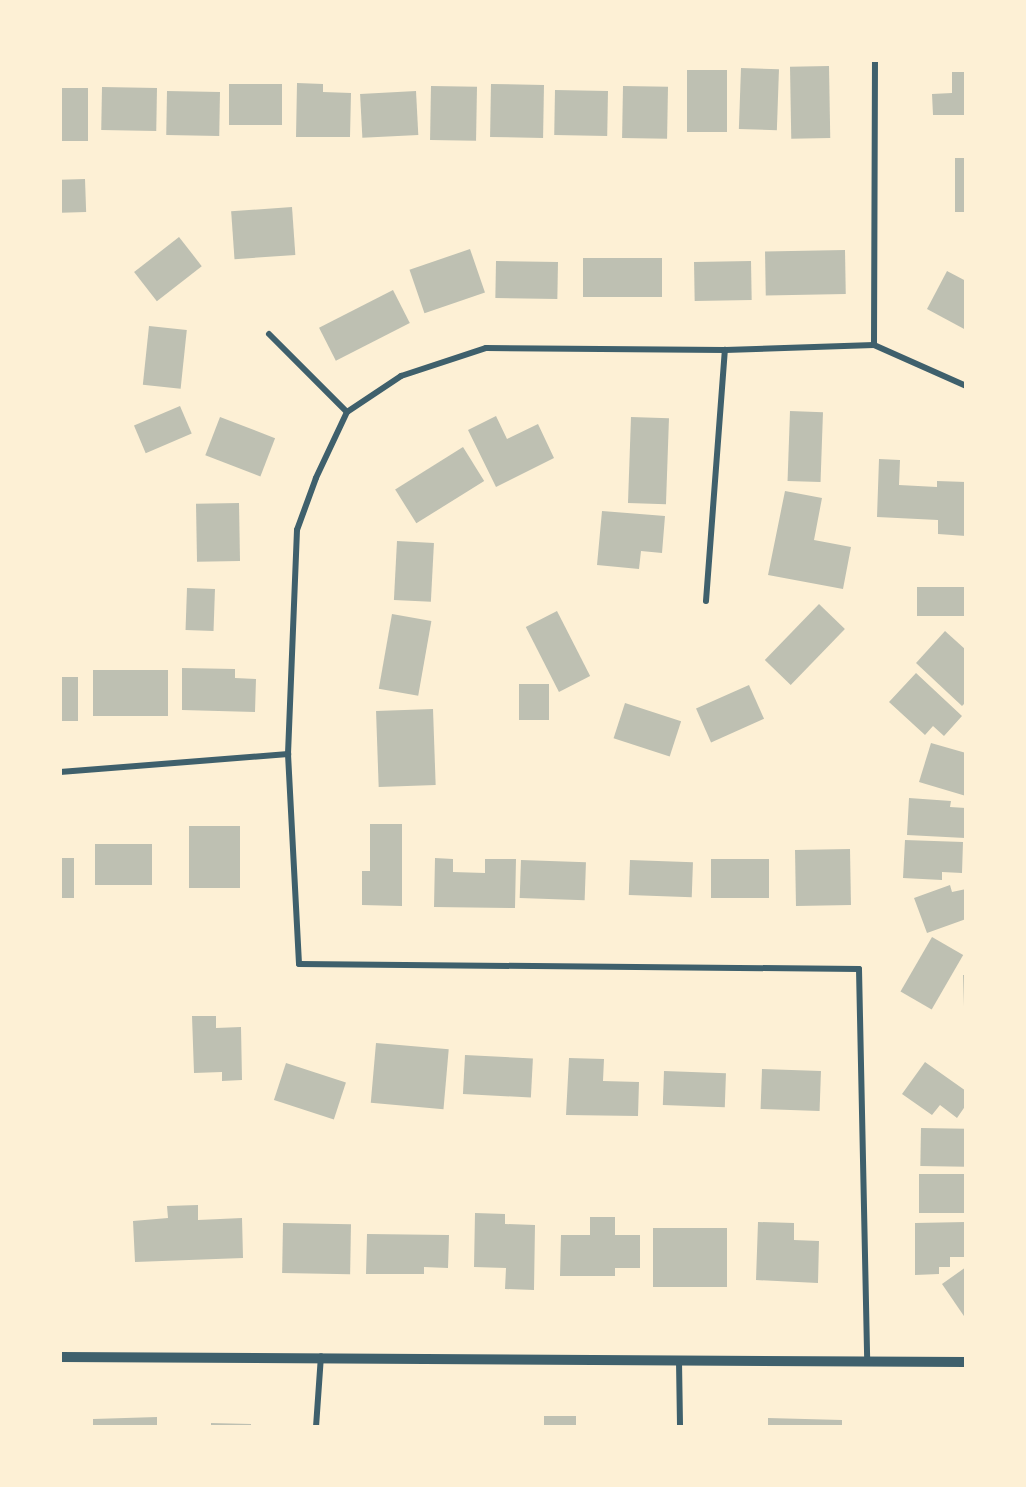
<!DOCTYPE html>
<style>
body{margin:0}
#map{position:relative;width:1026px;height:1487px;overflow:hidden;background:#fdf0d5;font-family:"PT Sans Narrow",sans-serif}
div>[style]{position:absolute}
.building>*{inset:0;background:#bec0b2;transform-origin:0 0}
.minor>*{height:6px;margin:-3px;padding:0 3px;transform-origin:3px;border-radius:3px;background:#3f606c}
.tertiary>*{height:10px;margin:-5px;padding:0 5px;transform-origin:5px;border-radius:5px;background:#3f606c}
span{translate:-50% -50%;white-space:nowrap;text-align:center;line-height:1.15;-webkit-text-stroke:6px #fdf0d5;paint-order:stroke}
.frame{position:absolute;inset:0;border:62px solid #fdf0d5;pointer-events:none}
</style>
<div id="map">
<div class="building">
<i style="left:829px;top:66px;width:72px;height:39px;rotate:89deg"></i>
<i style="left:741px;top:68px;width:38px;height:61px;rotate:2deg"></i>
<i style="left:687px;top:70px;width:40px;height:62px"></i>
<i style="clip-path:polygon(952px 72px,966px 72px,966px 115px,933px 115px,932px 94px,952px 93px)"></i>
<i style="clip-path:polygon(297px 83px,323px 84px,323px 92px,351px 93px,350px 137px,296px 137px)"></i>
<i style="left:229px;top:84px;width:53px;height:41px"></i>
<i style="left:491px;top:84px;width:53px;height:53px;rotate:1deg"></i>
<i style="left:431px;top:86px;width:46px;height:54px;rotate:1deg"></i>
<i style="left:623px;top:86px;width:45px;height:52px;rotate:1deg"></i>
<i style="left:102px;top:87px;width:55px;height:43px;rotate:1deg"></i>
<i style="left:60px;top:88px;width:28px;height:53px"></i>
<i style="left:555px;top:90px;width:53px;height:45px;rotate:1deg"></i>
<i style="left:167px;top:91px;width:53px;height:44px;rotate:1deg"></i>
<i style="left:416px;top:91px;width:44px;height:56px;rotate:87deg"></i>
<i style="left:966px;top:158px;width:54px;height:11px;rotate:90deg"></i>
<i style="left:85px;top:179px;width:33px;height:25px;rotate:88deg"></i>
<i style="left:292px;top:207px;width:48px;height:61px;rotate:86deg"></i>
<i style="left:179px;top:237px;width:37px;height:57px;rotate:52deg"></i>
<i style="left:470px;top:249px;width:46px;height:64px;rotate:71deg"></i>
<i style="left:845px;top:250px;width:44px;height:80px;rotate:89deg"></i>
<i style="left:662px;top:258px;width:39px;height:79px;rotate:90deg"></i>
<i style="left:496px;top:261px;width:62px;height:37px;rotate:1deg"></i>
<i style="left:751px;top:261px;width:39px;height:57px;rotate:89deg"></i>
<i style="clip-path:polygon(947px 271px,966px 281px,966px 330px,927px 309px)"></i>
<i style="left:393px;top:290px;width:37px;height:83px;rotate:63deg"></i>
<i style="left:149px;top:326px;width:38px;height:59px;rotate:6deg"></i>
<i style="left:180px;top:406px;width:30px;height:50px;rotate:67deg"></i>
<i style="left:790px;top:411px;width:33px;height:70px;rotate:2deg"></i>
<i style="clip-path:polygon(496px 416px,507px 439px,538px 424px,554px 458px,496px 487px,468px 430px)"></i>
<i style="left:220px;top:417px;width:59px;height:41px;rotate:21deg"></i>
<i style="left:631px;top:417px;width:38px;height:86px;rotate:2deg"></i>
<i style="left:463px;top:447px;width:40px;height:80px;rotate:58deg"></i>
<i style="clip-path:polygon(879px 459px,900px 460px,899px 485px,937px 487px,937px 481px,966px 482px,966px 536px,938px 534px,938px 520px,877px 517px)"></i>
<i style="clip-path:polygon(785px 491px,822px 498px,814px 540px,851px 547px,843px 589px,768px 575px)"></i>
<i style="left:239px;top:503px;width:58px;height:43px;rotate:89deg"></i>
<i style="clip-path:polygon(602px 511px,665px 516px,662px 553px,641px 551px,639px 569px,597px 565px)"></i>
<i style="left:397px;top:541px;width:37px;height:59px;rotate:3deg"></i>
<i style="left:966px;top:587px;width:29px;height:49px;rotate:90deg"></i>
<i style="left:187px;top:588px;width:28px;height:42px;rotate:2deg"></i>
<i style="left:819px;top:604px;width:36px;height:78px;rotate:44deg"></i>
<i style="left:557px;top:611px;width:73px;height:35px;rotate:63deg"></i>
<i style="left:392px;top:614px;width:40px;height:76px;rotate:10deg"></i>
<i style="clip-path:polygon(945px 631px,966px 650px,966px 702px,962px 706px,916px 663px)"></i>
<i style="clip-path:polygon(182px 668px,235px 669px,235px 678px,256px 679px,255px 712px,182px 710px)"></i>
<i style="left:93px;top:670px;width:75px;height:46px"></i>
<i style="clip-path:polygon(916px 673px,962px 716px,944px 736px,933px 726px,925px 735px,889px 702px)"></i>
<i style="left:60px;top:677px;width:18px;height:44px"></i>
<i style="left:519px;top:684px;width:30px;height:36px"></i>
<i style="left:749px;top:685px;width:37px;height:58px;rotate:66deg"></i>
<i style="left:625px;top:703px;width:59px;height:37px;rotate:18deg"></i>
<i style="left:433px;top:709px;width:76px;height:57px;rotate:88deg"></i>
<i style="clip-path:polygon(931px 743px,966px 753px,966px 796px,919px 782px)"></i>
<i style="clip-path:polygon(909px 798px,951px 801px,950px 807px,966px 808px,965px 838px,907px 835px)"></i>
<i style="clip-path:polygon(370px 824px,402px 824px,402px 906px,362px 905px,362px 871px,370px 871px)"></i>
<i style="left:240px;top:826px;width:62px;height:51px;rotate:90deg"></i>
<i style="clip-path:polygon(905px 840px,963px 842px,962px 873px,942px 872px,942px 880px,903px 878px)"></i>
<i style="left:95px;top:844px;width:57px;height:41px"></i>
<i style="left:850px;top:849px;width:56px;height:55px;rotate:89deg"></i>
<i style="left:60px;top:858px;width:14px;height:40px"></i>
<i style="clip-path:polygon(435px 858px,453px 859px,453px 872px,485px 873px,485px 859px,516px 859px,515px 908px,434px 907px)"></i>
<i style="left:711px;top:859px;width:58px;height:39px"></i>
<i style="left:521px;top:860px;width:65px;height:38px;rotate:2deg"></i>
<i style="left:630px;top:860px;width:63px;height:35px;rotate:2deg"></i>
<i style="clip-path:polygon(950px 885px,952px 892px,966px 889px,966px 919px,927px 933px,914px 898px)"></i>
<i style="left:932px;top:937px;width:36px;height:63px;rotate:30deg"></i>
<i style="clip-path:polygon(963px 975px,966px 975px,966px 1007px,964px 1007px)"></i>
<i style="clip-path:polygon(192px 1016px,216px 1016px,216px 1028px,241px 1027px,242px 1080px,222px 1081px,222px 1072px,194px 1073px)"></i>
<i style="left:376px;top:1043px;width:73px;height:60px;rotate:5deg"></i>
<i style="left:465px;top:1055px;width:68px;height:39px;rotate:3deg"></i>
<i style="clip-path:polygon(569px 1058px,604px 1059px,603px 1081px,639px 1082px,638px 1116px,566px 1115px)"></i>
<i style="clip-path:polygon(925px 1062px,966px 1091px,966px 1105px,957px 1118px,940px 1105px,932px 1115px,902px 1094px)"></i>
<i style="left:286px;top:1063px;width:63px;height:39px;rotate:18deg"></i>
<i style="left:762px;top:1069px;width:59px;height:40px;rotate:2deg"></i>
<i style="left:664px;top:1071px;width:62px;height:34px;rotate:2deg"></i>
<i style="left:921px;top:1128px;width:45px;height:38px;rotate:1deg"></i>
<i style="left:919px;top:1174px;width:47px;height:39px"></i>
<i style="clip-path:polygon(198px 1205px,198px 1220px,242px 1218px,243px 1258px,135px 1262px,133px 1221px,168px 1218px,167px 1206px)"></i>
<i style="clip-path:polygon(475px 1213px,505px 1214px,505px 1224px,535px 1225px,534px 1290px,505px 1289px,506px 1268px,474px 1267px)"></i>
<i style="clip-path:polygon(590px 1217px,615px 1217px,615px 1235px,640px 1235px,640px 1268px,615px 1268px,615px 1276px,560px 1276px,561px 1235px,590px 1235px)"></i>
<i style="clip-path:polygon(758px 1222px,794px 1223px,794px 1240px,819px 1241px,818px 1283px,756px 1280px)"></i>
<i style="clip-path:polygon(966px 1222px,966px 1257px,950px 1257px,950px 1267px,939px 1267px,939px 1274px,915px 1275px,915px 1223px)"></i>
<i style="left:283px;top:1223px;width:68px;height:50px;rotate:1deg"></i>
<i style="left:653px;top:1228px;width:74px;height:59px"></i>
<i style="clip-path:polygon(367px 1234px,449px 1235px,448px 1268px,424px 1267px,424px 1274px,366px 1274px)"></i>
<i style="clip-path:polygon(966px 1267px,966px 1319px,942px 1284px)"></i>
<i style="left:544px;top:1416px;width:32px;height:11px"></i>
<i style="clip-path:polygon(157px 1417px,157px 1427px,93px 1427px,93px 1419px)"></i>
<i style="clip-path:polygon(768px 1418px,842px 1420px,842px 1427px,768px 1427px)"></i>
<i style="clip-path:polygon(211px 1423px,251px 1424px,251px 1427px,211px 1427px)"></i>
</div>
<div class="minor">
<i style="left:269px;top:334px;width:110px;rotate:45deg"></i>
<i style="left:347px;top:412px;width:65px;rotate:-33.7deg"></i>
<i style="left:401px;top:376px;width:89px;rotate:-18.2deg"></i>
<i style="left:486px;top:348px;width:239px;rotate:0.5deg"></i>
<i style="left:725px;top:350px;width:149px;rotate:-1.9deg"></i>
<i style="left:874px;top:345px;width:101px;rotate:24deg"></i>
<i style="left:874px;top:345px;width:285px;rotate:-89.8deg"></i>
<i style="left:347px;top:412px;width:73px;rotate:115.2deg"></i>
<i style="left:316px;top:478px;width:55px;rotate:110.1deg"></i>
<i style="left:297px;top:530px;width:224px;rotate:92.3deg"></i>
<i style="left:288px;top:754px;width:210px;rotate:87deg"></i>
<i style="left:299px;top:964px;width:560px;rotate:0.51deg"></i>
<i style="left:859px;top:969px;width:392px;rotate:88.8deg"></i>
<i style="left:706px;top:601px;width:252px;rotate:-85.7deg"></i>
<i style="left:60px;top:772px;width:229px;rotate:-4.5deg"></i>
<i style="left:679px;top:1361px;width:66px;rotate:89.1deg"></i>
<i style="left:316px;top:1427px;width:71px;rotate:-86deg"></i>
</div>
<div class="tertiary">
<i style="left:60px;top:1357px;width:906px;rotate:0.32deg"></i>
</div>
<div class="frame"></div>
</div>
